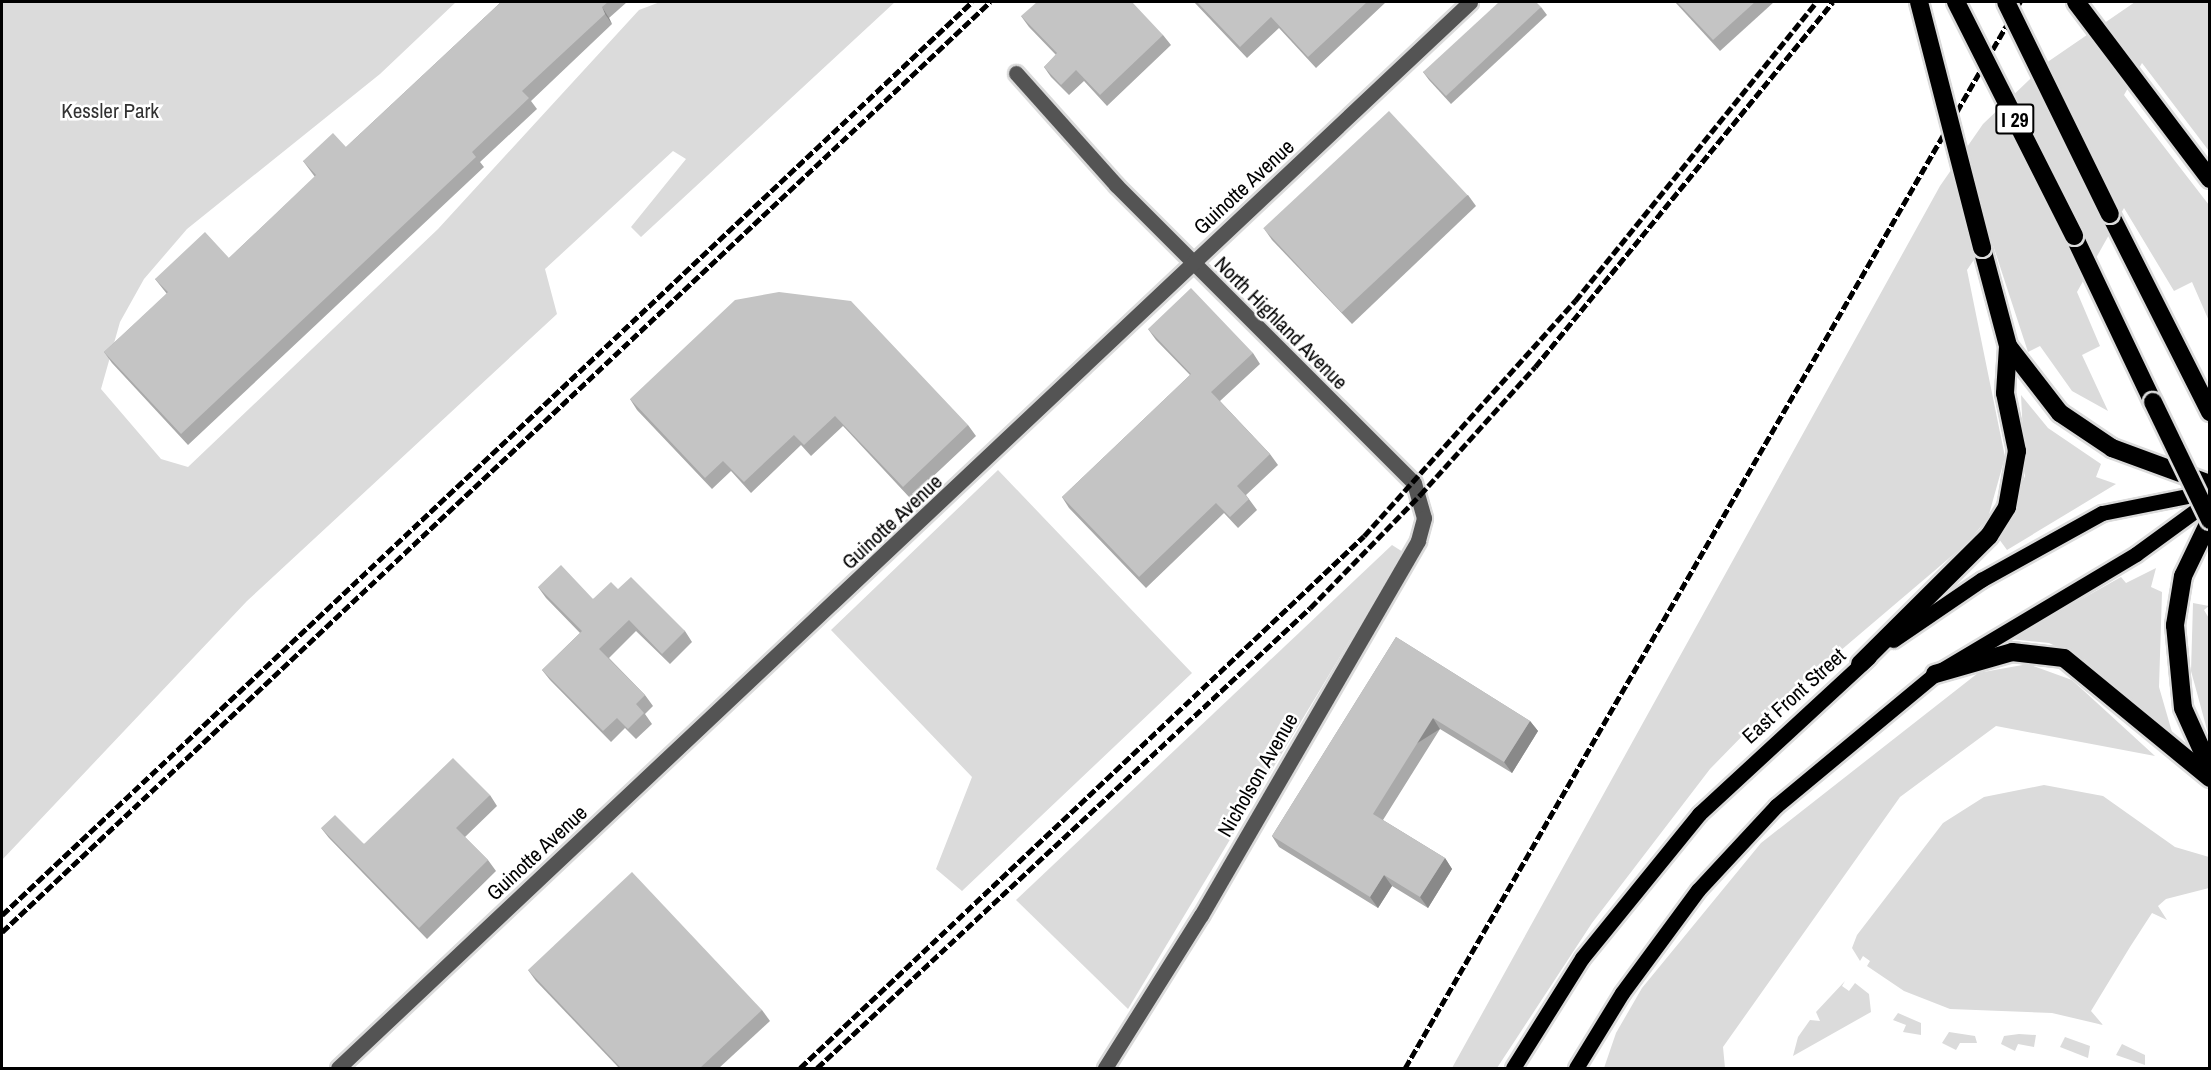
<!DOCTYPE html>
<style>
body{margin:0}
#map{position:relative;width:2211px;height:1070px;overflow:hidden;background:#fff;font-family:"Archivo Narrow",sans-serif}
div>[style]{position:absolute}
.green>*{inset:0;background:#dbdbdb}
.roads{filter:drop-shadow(2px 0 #dbdbdb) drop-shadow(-2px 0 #dbdbdb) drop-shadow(0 2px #dbdbdb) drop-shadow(0 -2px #dbdbdb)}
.minor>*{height:15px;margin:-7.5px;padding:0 7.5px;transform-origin:7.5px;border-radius:7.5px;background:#545454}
.major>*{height:15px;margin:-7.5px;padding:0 7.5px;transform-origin:7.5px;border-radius:7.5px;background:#000}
.highway>*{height:18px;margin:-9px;padding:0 9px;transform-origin:9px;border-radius:9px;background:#000}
.rail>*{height:4.5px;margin-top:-2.25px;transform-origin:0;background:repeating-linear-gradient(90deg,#000 0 9px,transparent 0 12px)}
.bridges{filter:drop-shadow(2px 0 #dbdbdb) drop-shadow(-2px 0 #dbdbdb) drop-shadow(0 2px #dbdbdb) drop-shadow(0 -2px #dbdbdb)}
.highway-bridge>*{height:18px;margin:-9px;padding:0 9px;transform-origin:9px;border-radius:9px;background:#000}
.wall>*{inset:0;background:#a9a9a9}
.shaded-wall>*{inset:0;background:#898989;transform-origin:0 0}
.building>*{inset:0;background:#c4c4c4;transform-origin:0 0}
span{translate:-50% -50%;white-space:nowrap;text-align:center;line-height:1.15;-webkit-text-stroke:5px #fff;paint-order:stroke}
.shield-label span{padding:2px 4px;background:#fff;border:2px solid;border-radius:4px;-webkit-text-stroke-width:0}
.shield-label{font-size:20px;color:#000;font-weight:700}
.park-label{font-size:21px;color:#323232}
.street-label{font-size:21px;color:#000}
.frame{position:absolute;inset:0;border:3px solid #000;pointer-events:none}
</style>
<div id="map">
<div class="green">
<i style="clip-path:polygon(2px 2px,456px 2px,380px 74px,187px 229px,144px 279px,120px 322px,101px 389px,161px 459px,188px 467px,438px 229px,639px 10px,660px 2px,895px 2px,641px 237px,631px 227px,686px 159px,673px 151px,545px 269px,557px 314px,247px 601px,2px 860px)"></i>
<i style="clip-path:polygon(2135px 2px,2209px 2px,2209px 151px,2142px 63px,2124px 95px,2209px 205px,2209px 321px,2192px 282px,2174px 291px,2124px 208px,2077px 292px,2100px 346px,2082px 355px,2108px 411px,2072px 391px,2040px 346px,2028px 352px,1990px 236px,1967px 270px,2005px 457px,1988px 518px,1967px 543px,1752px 726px,1710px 769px,1592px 923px,1497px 1068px,1452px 1068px,1940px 186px,1983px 124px,2049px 61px)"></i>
<i style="clip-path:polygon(2021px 395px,2048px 428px,2101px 464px,2096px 477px,2116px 484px,2007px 550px,1999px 539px,2025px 476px)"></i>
<i style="clip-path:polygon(998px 470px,1192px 673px,962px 891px,936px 869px,972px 777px,831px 630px)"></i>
<i style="clip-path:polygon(1392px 545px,1403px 552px,1128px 1009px,1016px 900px)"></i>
<i style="clip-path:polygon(2156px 568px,2151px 587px,2162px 592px,2159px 687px,2174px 739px,2085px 660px,2049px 643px,2010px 639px,2121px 577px,2126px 583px)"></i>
<i style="clip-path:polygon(2193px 603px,2209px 606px,2204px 610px,2210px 620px,2209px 737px,2191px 671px)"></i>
<i style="clip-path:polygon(2028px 664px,2072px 680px,2155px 756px,1996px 726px,1900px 797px,1723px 1047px,1725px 1068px,1604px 1068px,1616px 1033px,1642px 988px,1761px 843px,1978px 673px)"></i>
<i style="clip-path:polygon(2044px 785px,2103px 796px,2175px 847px,2209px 857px,2209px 888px,2166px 899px,2158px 906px,2167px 920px,2152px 913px,2130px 947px,2091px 1011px,2103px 1025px,2052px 1013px,1950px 1009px,1904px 991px,1867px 966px,1870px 961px,1863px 956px,1860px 961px,1852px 948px,1857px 935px,1943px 823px,1984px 797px)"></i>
<i style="clip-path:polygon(1845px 981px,1842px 986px,1849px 991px,1855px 983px,1869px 994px,1871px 1012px,1793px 1056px,1798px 1037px,1810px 1020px,1820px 1021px,1816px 1012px)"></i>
<i style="clip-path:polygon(1898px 1013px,1921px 1023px,1921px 1035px,1903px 1032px,1906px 1025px,1893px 1020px)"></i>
<i style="clip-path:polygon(1949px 1032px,1975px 1036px,1977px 1043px,1960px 1043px,1956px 1050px,1942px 1043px)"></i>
<i style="clip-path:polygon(2019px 1034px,2036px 1035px,2034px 1047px,2018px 1044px,2015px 1051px,2001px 1044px,2004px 1036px)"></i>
<i style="clip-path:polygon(2065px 1037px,2090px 1046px,2088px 1058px,2060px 1047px)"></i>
<i style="clip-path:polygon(2122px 1044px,2145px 1055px,2145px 1065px,2116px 1055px)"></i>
</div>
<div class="roads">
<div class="minor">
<i style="left:1016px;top:73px;width:150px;rotate:48.2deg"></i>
<i style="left:1116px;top:185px;width:421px;rotate:45deg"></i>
<i style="left:1414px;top:483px;width:36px;rotate:74deg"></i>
<i style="left:1424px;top:518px;width:24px;rotate:105deg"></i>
<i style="left:1418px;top:541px;width:432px;rotate:120.1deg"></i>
<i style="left:1201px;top:915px;width:181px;rotate:122.1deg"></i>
<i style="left:338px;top:1068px;width:1555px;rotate:-43.28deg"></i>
</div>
<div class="major">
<i style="left:1893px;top:640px;width:107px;rotate:-34.3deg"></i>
<i style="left:1981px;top:580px;width:138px;rotate:-29deg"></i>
<i style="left:2102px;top:513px;width:107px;rotate:-11.3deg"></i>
<i style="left:1513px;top:1068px;width:130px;rotate:-57.9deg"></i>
<i style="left:1582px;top:958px;width:186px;rotate:-50.9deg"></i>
<i style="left:1699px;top:814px;width:231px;rotate:-42.7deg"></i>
<i style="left:1576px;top:1068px;width:88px;rotate:-58.5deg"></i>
<i style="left:1622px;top:993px;width:128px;rotate:-53.6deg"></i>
<i style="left:1698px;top:890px;width:115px;rotate:-47.1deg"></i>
<i style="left:1776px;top:806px;width:207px;rotate:-39.7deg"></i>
<i style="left:1935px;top:674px;width:234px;rotate:-30.8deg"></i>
<i style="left:2136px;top:554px;width:92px;rotate:-36.1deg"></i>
</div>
<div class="highway">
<i style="left:2076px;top:2px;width:222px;rotate:52.9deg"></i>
<i style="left:2110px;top:214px;width:222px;rotate:63.2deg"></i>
<i style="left:2074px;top:236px;width:184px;rotate:64.6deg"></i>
<i style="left:1982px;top:248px;width:101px;rotate:75.1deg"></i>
<i style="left:2008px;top:346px;width:85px;rotate:52.2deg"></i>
<i style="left:2060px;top:413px;width:63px;rotate:33.9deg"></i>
<i style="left:2112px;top:448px;width:104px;rotate:20.2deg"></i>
<i style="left:2210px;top:520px;width:62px;rotate:115.7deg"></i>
<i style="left:2183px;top:576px;width:50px;rotate:99.3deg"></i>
<i style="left:2175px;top:625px;width:83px;rotate:84.5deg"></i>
<i style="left:2183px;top:708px;width:66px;rotate:65.8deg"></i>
<i style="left:1860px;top:664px;width:182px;rotate:-44.8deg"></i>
<i style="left:1989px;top:536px;width:34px;rotate:-58deg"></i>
<i style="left:2007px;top:507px;width:57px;rotate:-79.9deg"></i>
<i style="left:2017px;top:451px;width:59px;rotate:-101.7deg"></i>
<i style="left:2005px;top:393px;width:47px;rotate:-86.3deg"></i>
<i style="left:1935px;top:674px;width:80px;rotate:-15.9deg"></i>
<i style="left:2012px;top:652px;width:52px;rotate:6.6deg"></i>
<i style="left:2064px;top:658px;width:189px;rotate:39.4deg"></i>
</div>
</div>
<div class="rail">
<i style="left:2px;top:915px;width:1332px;rotate:-43.27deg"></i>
<i style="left:2px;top:932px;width:1357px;rotate:-43.27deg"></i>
<i style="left:800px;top:1068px;width:775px;rotate:-43.33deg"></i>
<i style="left:1364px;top:536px;width:316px;rotate:-48.1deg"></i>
<i style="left:1575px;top:301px;width:384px;rotate:-51.1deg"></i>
<i style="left:817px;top:1068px;width:674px;rotate:-43.02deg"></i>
<i style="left:1310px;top:608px;width:158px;rotate:-45.8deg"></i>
<i style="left:1420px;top:495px;width:172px;rotate:-48.1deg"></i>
<i style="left:1535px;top:367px;width:471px;rotate:-50.8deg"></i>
<i style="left:1405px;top:1068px;width:1231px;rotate:-60.02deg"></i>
</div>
<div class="bridges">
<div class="highway-bridge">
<i style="left:1919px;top:2px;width:254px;rotate:75.6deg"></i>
<i style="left:1956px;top:2px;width:262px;rotate:63.2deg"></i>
<i style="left:2006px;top:2px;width:236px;rotate:63.9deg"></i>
<i style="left:2153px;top:402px;width:131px;rotate:64.2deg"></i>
</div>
</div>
<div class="wall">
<i style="clip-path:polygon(501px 2px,627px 2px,609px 18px,612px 24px,531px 101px,537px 109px,480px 162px,484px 167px,188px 445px,112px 363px,104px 352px,167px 294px,155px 279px,229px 258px,315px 177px,303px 161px,346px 147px)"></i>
<i style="clip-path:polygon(1194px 2px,1386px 2px,1316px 68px,1279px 28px,1247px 58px)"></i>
<i style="clip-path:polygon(1675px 2px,1774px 2px,1720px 51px)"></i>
<i style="clip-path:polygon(1541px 7px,1547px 15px,1451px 104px,1429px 80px,1423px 72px)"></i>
<i style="clip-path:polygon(1021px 16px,1163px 35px,1171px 45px,1107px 106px,1084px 81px,1069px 95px,1051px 77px,1044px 67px,1056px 55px,1029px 27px)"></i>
<i style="clip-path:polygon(1468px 195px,1476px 206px,1352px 324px,1272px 240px,1265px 230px)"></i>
<i style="clip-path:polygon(1148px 329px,1253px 353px,1260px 364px,1220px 401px,1270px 454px,1278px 465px,1246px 495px,1257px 510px,1238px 528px,1224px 513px,1146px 588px,1069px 508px,1062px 497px,1190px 375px,1156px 340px)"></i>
<i style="clip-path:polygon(630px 399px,968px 425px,976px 436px,910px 498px,843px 426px,811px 456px,801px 445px,751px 493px,731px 471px,712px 489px,637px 410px)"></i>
<i style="clip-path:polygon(538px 587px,593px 599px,618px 589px,685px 631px,692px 642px,670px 664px,636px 631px,609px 658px,645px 695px,653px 706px,645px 714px,652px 724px,636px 739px,625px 728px,611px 742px,550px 680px,542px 670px,580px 633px,546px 598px)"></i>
<i style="clip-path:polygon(1396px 637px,1530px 721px,1538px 731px,1512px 773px,1440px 729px,1383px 820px,1445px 858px,1452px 869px,1428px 908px,1392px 886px,1378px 908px,1279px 847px,1272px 836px)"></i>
<i style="clip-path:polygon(490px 795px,497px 806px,465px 837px,488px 860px,496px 871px,427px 939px,329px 838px,321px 828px,364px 844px)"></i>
<i style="clip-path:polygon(528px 970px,762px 1010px,770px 1021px,719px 1068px,619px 1068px,536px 981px)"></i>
</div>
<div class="shaded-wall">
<i style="clip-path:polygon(602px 7px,609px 18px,612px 24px,605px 14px)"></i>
<i style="left:1433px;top:718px;width:13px;height:113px;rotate:58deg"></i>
<i style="clip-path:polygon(1530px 721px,1538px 731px,1512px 773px,1504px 762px)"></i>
<i style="clip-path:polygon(1445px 858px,1452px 869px,1428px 908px,1420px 897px)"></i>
<i style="clip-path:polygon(1384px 875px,1392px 886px,1378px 908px,1370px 897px)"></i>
</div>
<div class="building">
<i style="clip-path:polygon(501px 2px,608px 2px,602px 7px,605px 14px,522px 91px,529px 98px,472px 152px,476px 157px,181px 434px,104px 352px,168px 292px,155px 279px,205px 232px,229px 258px,316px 175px,303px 161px,333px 133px,346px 147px)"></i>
<i style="clip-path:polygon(1037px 2px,1132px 2px,1163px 35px,1100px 95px,1076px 70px,1061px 85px,1044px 67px,1057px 53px,1021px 16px)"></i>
<i style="clip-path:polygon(1197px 2px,1367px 2px,1308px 57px,1271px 17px,1240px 47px)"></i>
<i style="clip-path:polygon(1499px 2px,1536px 2px,1541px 7px,1446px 96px,1423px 72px)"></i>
<i style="clip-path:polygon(1677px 2px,1755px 2px,1713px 40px)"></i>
<i style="left:1389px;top:111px;width:115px;height:172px;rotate:47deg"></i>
<i style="clip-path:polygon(1191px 288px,1253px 353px,1211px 392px,1270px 454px,1237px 486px,1249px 499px,1230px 517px,1216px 503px,1139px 577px,1062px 497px,1191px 374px,1148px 329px)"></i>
<i style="clip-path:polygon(779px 292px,851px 301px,968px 425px,903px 487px,835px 416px,804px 445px,794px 435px,744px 482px,723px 461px,705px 478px,630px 399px,735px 300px)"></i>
<i style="clip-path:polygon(561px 565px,593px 599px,611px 582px,618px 589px,631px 577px,685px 631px,662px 654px,629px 620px,599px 649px,645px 695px,636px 704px,644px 713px,628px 729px,617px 718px,603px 731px,542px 670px,582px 631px,538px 587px)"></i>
<i style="clip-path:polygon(1396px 637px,1530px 721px,1504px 762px,1433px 718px,1373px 814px,1445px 858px,1420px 897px,1384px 875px,1370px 897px,1272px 836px)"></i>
<i style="clip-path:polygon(453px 758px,490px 795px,456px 828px,488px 860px,419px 928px,321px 828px,335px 815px,364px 844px)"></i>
<i style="clip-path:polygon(632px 872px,762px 1010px,700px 1068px,621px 1068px,528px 970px)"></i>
</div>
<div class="shield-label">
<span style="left:2015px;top:119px">I 29</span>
</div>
<div class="park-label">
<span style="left:110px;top:111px">Kessler Park</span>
</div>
<div class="street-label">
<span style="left:1244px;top:187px;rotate:-43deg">Guinotte Avenue</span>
<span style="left:1281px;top:323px;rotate:45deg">North Highland Avenue</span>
<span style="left:892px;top:522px;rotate:-43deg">Guinotte Avenue</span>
<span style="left:1794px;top:696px;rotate:-42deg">East Front Street</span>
<span style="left:1258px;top:775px;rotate:-60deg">Nicholson Avenue</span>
<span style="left:537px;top:853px;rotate:-43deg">Guinotte Avenue</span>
</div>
<div class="frame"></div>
</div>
